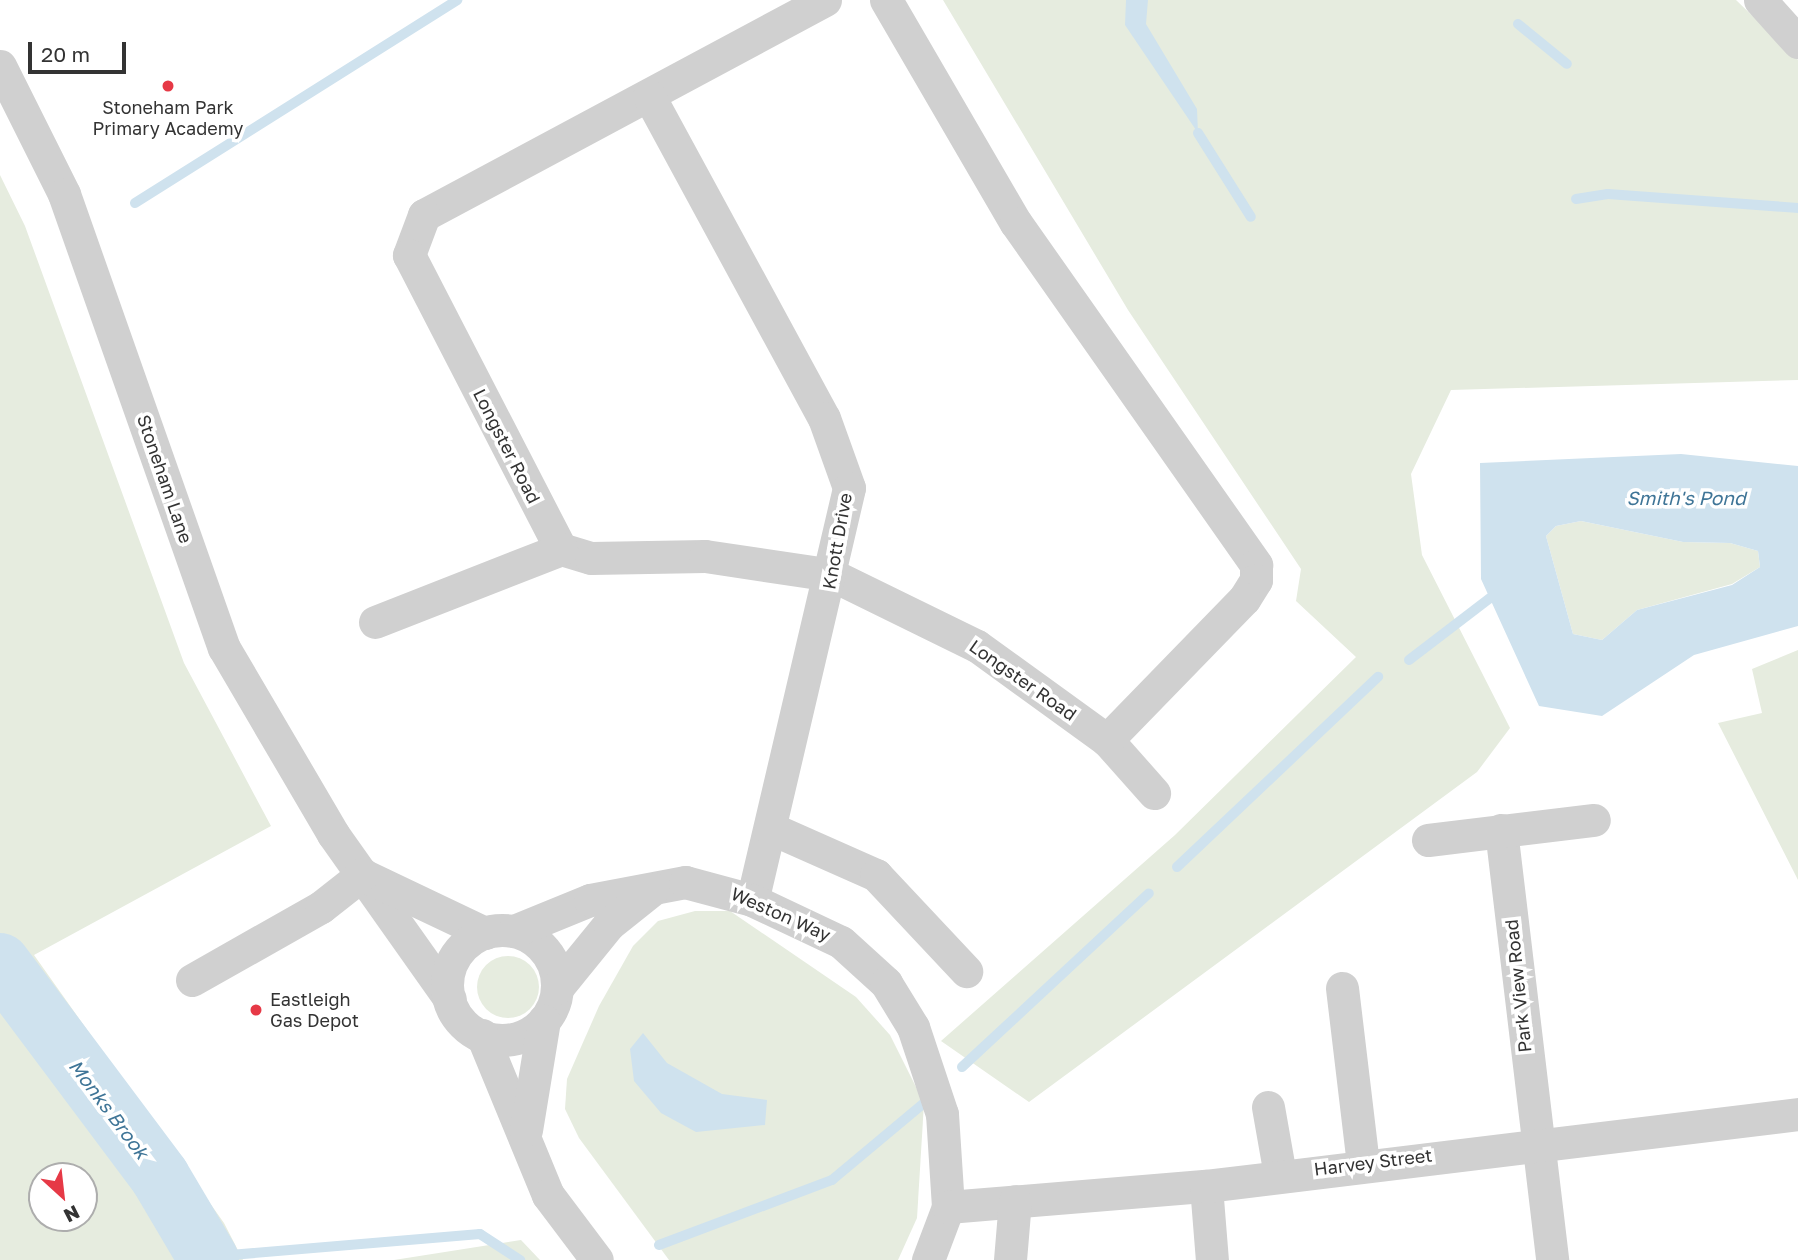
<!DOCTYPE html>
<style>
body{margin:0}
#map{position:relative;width:1798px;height:1260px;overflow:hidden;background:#fff;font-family:"Golos Text",sans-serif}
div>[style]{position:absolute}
.green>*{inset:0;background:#e6ecdf}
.round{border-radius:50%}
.water>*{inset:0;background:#cfe2ee}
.stream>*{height:10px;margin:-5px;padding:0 5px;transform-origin:5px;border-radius:5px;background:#cfe2ee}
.river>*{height:60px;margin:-30px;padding:0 30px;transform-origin:30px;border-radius:30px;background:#cfe2ee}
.minor>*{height:33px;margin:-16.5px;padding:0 16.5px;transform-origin:16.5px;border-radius:16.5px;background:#d0d0d0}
.minor>.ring{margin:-16.5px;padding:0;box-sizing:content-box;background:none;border:33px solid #d0d0d0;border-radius:50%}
.dots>*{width:19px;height:19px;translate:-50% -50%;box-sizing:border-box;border:4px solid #fff;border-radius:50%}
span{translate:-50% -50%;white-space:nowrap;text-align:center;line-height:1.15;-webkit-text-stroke:7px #fff;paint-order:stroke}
.poi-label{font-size:18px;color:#333}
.left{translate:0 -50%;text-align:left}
.street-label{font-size:18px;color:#333}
.water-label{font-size:19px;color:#3f7597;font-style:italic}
.north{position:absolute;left:28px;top:1162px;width:70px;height:70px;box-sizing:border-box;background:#fff;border:2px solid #adadad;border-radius:50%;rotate:153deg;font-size:19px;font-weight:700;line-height:28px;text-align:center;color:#333}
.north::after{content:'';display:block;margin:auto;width:24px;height:32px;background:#e63946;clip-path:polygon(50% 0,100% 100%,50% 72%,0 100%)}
.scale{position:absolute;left:28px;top:42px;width:98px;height:32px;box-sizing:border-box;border:4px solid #333;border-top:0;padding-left:9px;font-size:21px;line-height:24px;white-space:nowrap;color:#333;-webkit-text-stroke:5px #fff;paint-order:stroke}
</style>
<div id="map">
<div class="green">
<i style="clip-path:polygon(943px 0,1736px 0,1798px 60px,1798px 380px,1451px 390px,1411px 474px,1422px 555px,1510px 728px,1477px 772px,1029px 1102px,941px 1041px,1175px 835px,1356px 657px,1296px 601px,1301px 569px,1128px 310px)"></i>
<i style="clip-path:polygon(evenodd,0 175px,25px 226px,184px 663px,271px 826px,34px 955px,224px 1223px,243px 1260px,0 1260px,0 175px,42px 1176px,84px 1176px,84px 1218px,42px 1218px,42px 1176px)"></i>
<i style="clip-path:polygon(1581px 521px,1683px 542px,1730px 543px,1758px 551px,1760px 567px,1732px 584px,1637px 610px,1602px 640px,1573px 634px,1546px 536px,1556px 526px)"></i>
<i style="clip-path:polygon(1798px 650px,1798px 880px,1718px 723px,1762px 713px,1752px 669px)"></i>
<i style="clip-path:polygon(695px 911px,730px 911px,856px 997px,890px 1035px,924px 1103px,917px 1218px,898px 1260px,669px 1260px,579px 1138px,565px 1109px,567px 1079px,599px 1006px,633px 946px,658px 921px)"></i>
<i class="round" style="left:477px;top:956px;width:62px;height:62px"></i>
<i style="clip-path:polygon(521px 1240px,540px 1260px,394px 1260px)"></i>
</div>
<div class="water">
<i style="clip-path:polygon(1126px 0,1148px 0,1146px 24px,1197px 109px,1198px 133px,1125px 25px)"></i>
<i style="clip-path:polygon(evenodd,1681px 454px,1798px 466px,1798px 626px,1694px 655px,1602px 716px,1539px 706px,1481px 579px,1480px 463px,1681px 454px,1581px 521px,1683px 542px,1730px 543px,1758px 551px,1760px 567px,1732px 585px,1637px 610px,1602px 640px,1573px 634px,1546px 536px,1556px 526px,1581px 521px)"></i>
<i style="clip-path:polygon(643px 1033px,667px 1063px,722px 1094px,767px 1100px,765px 1125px,696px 1132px,661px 1113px,634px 1081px,630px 1049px)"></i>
</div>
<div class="stream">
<i style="left:1518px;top:24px;width:63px;rotate:39.2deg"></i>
<i style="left:1198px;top:133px;width:99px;rotate:57.8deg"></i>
<i style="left:1576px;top:199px;width:32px;rotate:-9deg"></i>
<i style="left:1608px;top:194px;width:191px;rotate:4.2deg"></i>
<i style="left:135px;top:203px;width:381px;rotate:-32.2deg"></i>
<i style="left:1409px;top:660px;width:102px;rotate:-37.4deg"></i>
<i style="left:1177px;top:867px;width:277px;rotate:-43.4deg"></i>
<i style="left:962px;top:1067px;width:255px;rotate:-42.9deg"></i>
<i style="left:659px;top:1245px;width:185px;rotate:-20.6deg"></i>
<i style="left:832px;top:1180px;width:120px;rotate:-39.9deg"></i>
<i style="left:207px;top:1257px;width:274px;rotate:-4.8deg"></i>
<i style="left:480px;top:1234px;width:48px;rotate:33deg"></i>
</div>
<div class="river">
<i style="left:0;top:963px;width:267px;rotate:53.2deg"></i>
<i style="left:160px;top:1177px;width:96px;rotate:59.4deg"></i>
</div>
<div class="minor">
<i style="left:825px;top:0;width:455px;rotate:151.8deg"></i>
<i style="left:424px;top:215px;width:43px;rotate:110.6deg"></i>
<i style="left:409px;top:255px;width:331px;rotate:62.7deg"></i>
<i style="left:561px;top:549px;width:31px;rotate:17deg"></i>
<i style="left:591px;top:558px;width:114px;rotate:-1deg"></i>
<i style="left:705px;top:556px;width:128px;rotate:8.5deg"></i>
<i style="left:832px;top:575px;width:161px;rotate:26.1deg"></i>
<i style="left:977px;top:646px;width:160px;rotate:35.9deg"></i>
<i style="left:1107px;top:740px;width:71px;rotate:48.4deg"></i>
<i style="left:886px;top:0;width:258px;rotate:59.8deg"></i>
<i style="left:1016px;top:223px;width:418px;rotate:54.9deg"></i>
<i style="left:1256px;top:565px;width:15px;rotate:90deg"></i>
<i style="left:1256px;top:580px;width:22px;rotate:122deg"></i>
<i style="left:1244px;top:599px;width:197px;rotate:134.2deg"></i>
<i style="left:1760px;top:0;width:57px;rotate:47.9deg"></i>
<i style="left:0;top:66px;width:143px;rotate:63.4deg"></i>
<i style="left:64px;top:194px;width:481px;rotate:70.6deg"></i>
<i style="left:224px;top:648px;width:216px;rotate:59.6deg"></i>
<i style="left:333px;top:834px;width:202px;rotate:54.7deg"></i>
<i style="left:649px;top:96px;width:366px;rotate:61.5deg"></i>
<i style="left:824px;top:418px;width:74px;rotate:70.3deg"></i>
<i style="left:849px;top:488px;width:423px;rotate:103.2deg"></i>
<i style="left:375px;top:622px;width:200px;rotate:-21.4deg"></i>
<i style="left:770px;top:828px;width:116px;rotate:23.9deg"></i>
<i style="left:876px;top:875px;width:132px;rotate:46.8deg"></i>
<i style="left:1501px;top:830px;width:433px;rotate:83.2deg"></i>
<i style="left:1428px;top:840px;width:167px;rotate:-6.9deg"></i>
<i style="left:365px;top:876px;width:133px;rotate:25.4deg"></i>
<i class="ring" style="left:447px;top:930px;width:77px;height:77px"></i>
<i style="left:514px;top:931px;width:82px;rotate:-22.2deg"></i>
<i style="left:590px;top:900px;width:97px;rotate:-10.7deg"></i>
<i style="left:685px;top:882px;width:69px;rotate:15deg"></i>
<i style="left:752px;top:900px;width:98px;rotate:25.3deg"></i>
<i style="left:841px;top:942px;width:61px;rotate:42.3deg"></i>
<i style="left:886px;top:983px;width:52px;rotate:58.5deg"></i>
<i style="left:913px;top:1027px;width:92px;rotate:71.6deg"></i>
<i style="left:942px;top:1114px;width:93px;rotate:86.3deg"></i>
<i style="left:948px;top:1207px;width:57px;rotate:110.7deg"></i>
<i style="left:192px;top:980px;width:148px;rotate:-29.5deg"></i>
<i style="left:321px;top:907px;width:53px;rotate:-38.2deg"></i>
<i style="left:557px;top:988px;width:82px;rotate:-50.9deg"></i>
<i style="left:609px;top:924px;width:56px;rotate:-38.5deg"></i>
<i style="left:1342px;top:988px;width:176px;rotate:83.2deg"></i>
<i style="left:482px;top:1035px;width:173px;rotate:67.6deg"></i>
<i style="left:548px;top:1195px;width:81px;rotate:53deg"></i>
<i style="left:1268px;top:1107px;width:69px;rotate:80deg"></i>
<i style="left:526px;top:1130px;width:111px;rotate:-80.7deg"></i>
<i style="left:1206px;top:1186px;width:74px;rotate:85.4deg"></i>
<i style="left:948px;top:1207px;width:259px;rotate:-4.7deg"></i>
<i style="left:1206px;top:1186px;width:596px;rotate:-6.93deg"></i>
<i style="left:1010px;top:1260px;width:59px;rotate:-85.2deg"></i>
</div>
<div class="dots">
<i style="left:168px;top:86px;background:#e63946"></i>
<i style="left:256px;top:1010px;background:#e63946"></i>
</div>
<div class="poi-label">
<span style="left:168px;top:118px">Stoneham Park<br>Primary Academy</span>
<span class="left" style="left:270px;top:1010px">Eastleigh<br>Gas Depot</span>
</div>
<div class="street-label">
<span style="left:507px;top:446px;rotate:63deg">Longster Road</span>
<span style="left:165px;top:479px;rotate:71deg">Stoneham Lane</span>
<span style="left:837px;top:541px;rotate:-80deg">Knott Drive</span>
<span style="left:1023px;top:680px;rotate:35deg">Longster Road</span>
<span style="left:781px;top:914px;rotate:24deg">Weston Way</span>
<span style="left:1518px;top:986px;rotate:-96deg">Park View Road</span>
<span style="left:1373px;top:1162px;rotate:-7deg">Harvey Street</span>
</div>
<div class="water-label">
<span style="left:1686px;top:498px">Smith's Pond</span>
<span style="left:109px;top:1109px;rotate:53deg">Monks Brook</span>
</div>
<div class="north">N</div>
<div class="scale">20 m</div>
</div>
